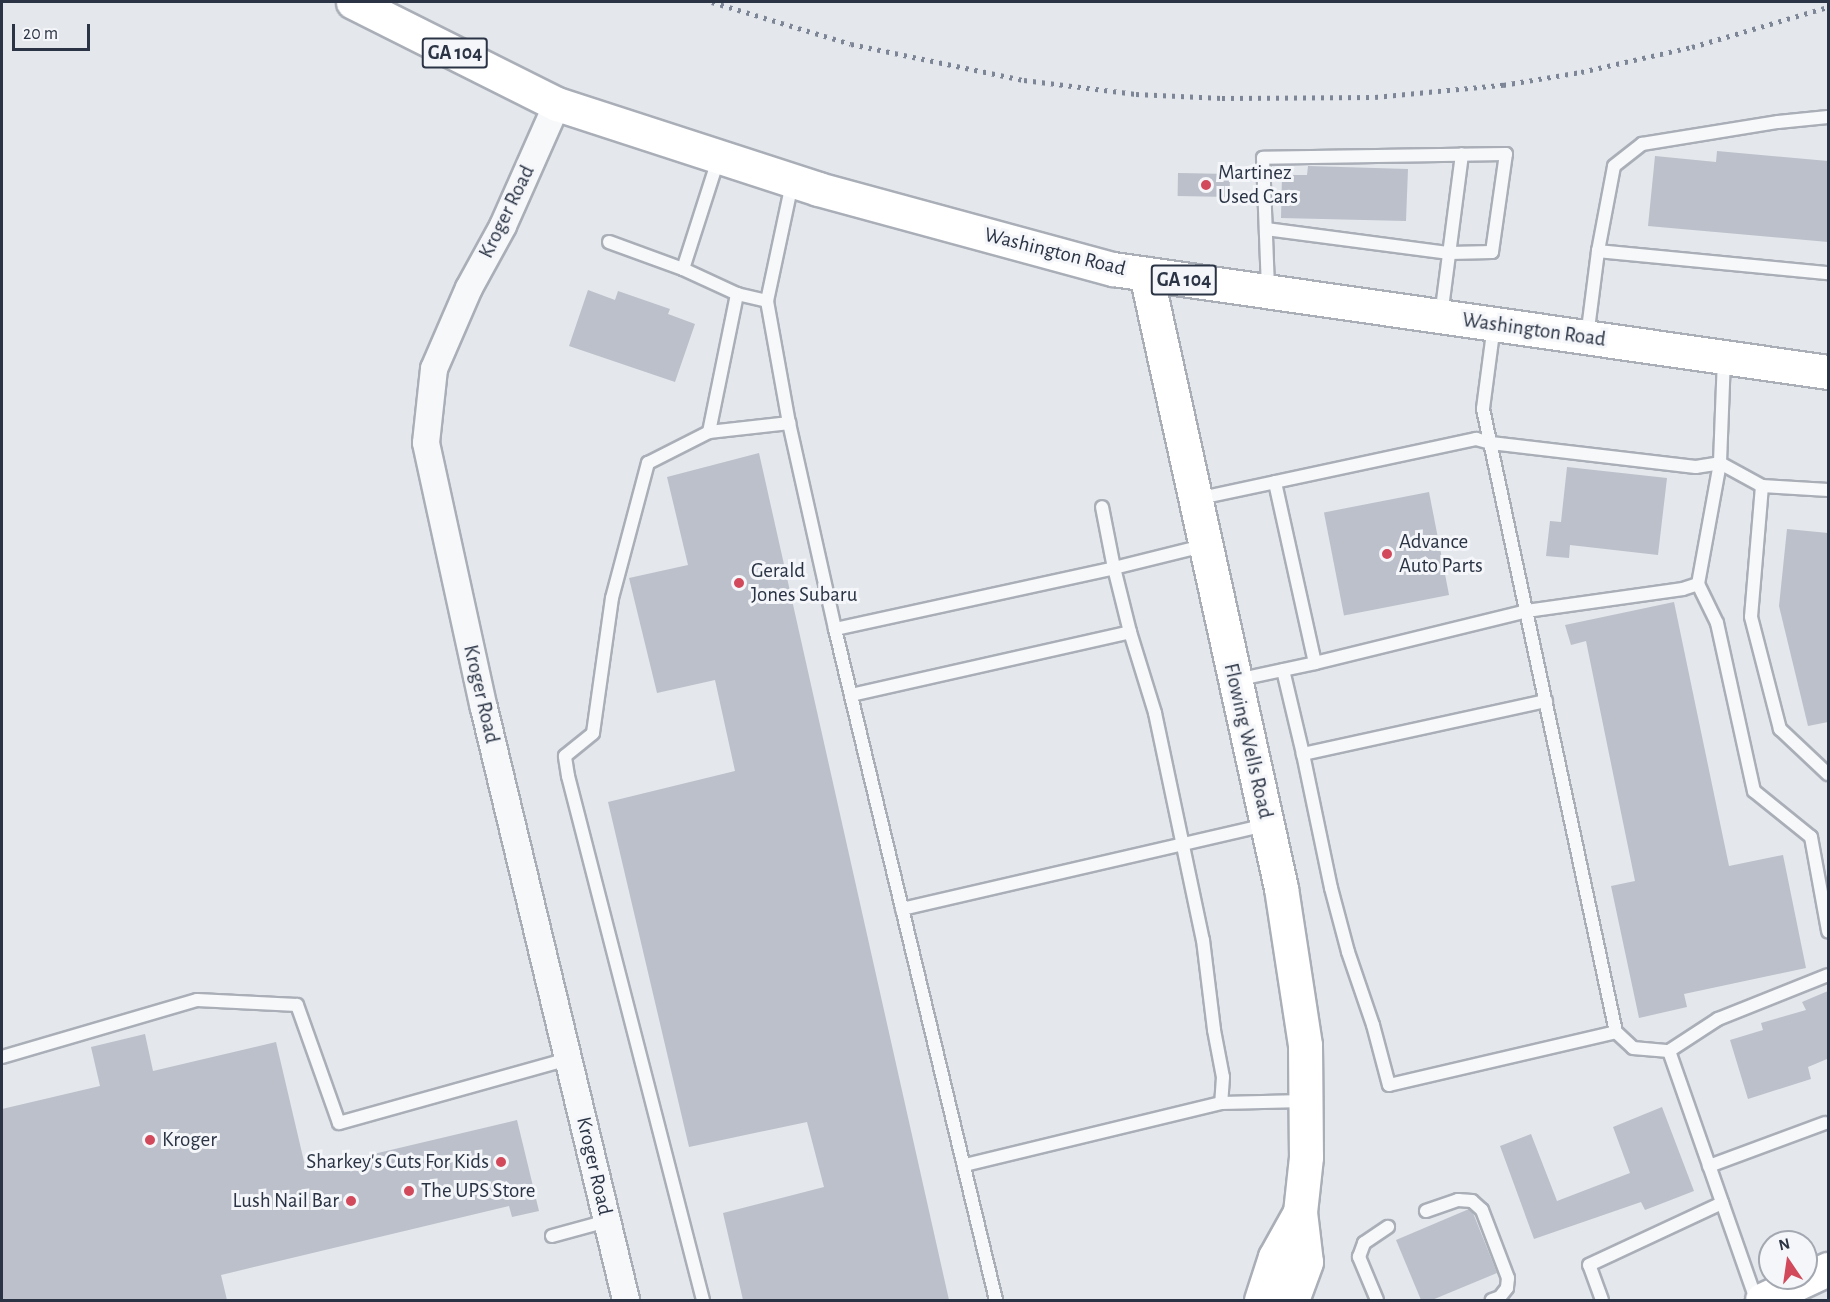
<!DOCTYPE html>
<style>
body{margin:0}
#map{position:relative;width:1830px;height:1302px;overflow:hidden;background:#e4e7ec;font-family:"Alegreya Sans",sans-serif}
div>[style]{position:absolute}
.building>*{inset:0;background:#bbc0ca;transform-origin:0 0}
.roads{filter:drop-shadow(2px 0 #a9aeb7) drop-shadow(-2px 0 #a9aeb7) drop-shadow(0 2px #a9aeb7) drop-shadow(0 -2px #a9aeb7)}
.lane>*{height:12px;margin:-6px;padding:0 6px;transform-origin:6px;border-radius:6px;background:#f7f8fa}
.street>*{height:26px;margin:-13px;padding:0 13px;transform-origin:13px;border-radius:13px;background:#f7f8fa}
.secondary>*{height:33px;margin:-16.5px;padding:0 16.5px;transform-origin:16.5px;border-radius:16.5px;background:#fff}
.primary>*{height:33px;margin:-16.5px;padding:0 16.5px;transform-origin:16.5px;border-radius:16.5px;background:#fff}
.rail>*{height:4.5px;margin-top:-2.25px;transform-origin:0;background:repeating-linear-gradient(90deg,#7d8696 0 3px,transparent 0 9px)}
.dots>*{width:16px;height:16px;translate:-50% -50%;box-sizing:border-box;border:3px solid #f4f6f9;border-radius:50%}
span{translate:-50% -50%;white-space:nowrap;text-align:center;line-height:1.15;-webkit-text-stroke:6px #f4f6f9;paint-order:stroke}
.shield-label span{padding:2px 4px;background:#f4f6f9;border:2px solid;border-radius:4px;-webkit-text-stroke-width:0}
.shield-label{font-size:20px;color:#2b3445;font-weight:700}
.poi-label{font-size:21px;color:#2b3445}
.left{translate:0 -50%;text-align:left}
.right{translate:-100% -50%;text-align:right}
.street-label{font-size:21px;color:#2b3445}
.frame{position:absolute;inset:0;border:3px solid #2b3445;pointer-events:none}
.north{position:absolute;left:1758px;top:1230px;width:60px;height:60px;box-sizing:border-box;background:#f4f6f9;border:2px solid #a4a8b1;border-radius:50%;rotate:347deg;font-size:16px;font-weight:700;line-height:24px;text-align:center;color:#2b3445}
.north::after{content:'';display:block;margin:auto;width:21px;height:27px;background:#d1495b;clip-path:polygon(50% 0,100% 100%,50% 72%,0 100%)}
.scale{position:absolute;left:12px;top:24px;width:78px;height:27px;box-sizing:border-box;border:3px solid #2b3445;border-top:0;padding-left:8px;font-size:18px;line-height:21px;white-space:nowrap;color:#2b3445;-webkit-text-stroke:4px #f4f6f9;paint-order:stroke}
</style>
<div id="map">
<div class="building">
<i style="clip-path:polygon(1717px 151px,1828px 161px,1828px 242px,1648px 226px,1655px 156px,1716px 162px)"></i>
<i style="clip-path:polygon(1308px 166px,1408px 169px,1406px 221px,1281px 218px,1282px 175px,1307px 175px)"></i>
<i style="left:1178px;top:173px;width:52px;height:23px;rotate:1deg"></i>
<i style="clip-path:polygon(588px 290px,615px 300px,618px 291px,670px 309px,668px 314px,695px 324px,675px 382px,569px 346px)"></i>
<i style="clip-path:polygon(759px 453px,949px 1300px,743px 1300px,723px 1213px,824px 1187px,807px 1122px,689px 1147px,608px 802px,735px 771px,715px 680px,657px 693px,629px 578px,688px 565px,667px 477px)"></i>
<i style="clip-path:polygon(1567px 467px,1667px 478px,1658px 555px,1570px 545px,1569px 558px,1546px 556px,1550px 521px,1561px 522px)"></i>
<i style="left:1429px;top:492px;width:105px;height:107px;rotate:79deg"></i>
<i style="clip-path:polygon(1787px 529px,1828px 533px,1828px 722px,1808px 726px,1779px 606px)"></i>
<i style="clip-path:polygon(1674px 602px,1729px 866px,1783px 855px,1806px 968px,1684px 994px,1687px 1007px,1639px 1018px,1611px 886px,1635px 881px,1586px 641px,1571px 645px,1565px 625px)"></i>
<i style="clip-path:polygon(1828px 991px,1828px 1063px,1827px 1059px,1808px 1067px,1811px 1079px,1748px 1099px,1730px 1040px,1763px 1030px,1761px 1023px,1806px 1010px,1802px 1002px)"></i>
<i style="clip-path:polygon(145px 1034px,153px 1071px,276px 1042px,306px 1170px,517px 1120px,539px 1211px,512px 1217px,509px 1206px,221px 1275px,227px 1300px,2px 1300px,2px 1109px,100px 1086px,91px 1047px)"></i>
<i style="clip-path:polygon(1662px 1107px,1694px 1191px,1645px 1210px,1641px 1202px,1534px 1239px,1500px 1146px,1531px 1134px,1557px 1201px,1630px 1173px,1613px 1127px)"></i>
<i style="clip-path:polygon(1469px 1209px,1473px 1213px,1497px 1273px,1432px 1300px,1421px 1300px,1396px 1240px)"></i>
</div>
<div class="roads">
<div class="lane">
<i style="left:1266px;top:229px;width:185px;rotate:7.5deg"></i>
<i style="left:1449px;top:253px;width:43px;rotate:-1.3deg"></i>
<i style="left:1492px;top:252px;width:99px;rotate:-81.9deg"></i>
<i style="left:1506px;top:154px;width:243px;rotate:179.1deg"></i>
<i style="left:1263px;top:158px;width:132px;rotate:87.8deg"></i>
<i style="left:609px;top:242px;width:79px;rotate:20deg"></i>
<i style="left:683px;top:269px;width:118px;rotate:-72.2deg"></i>
<i style="left:1598px;top:251px;width:86px;rotate:-79.3deg"></i>
<i style="left:1614px;top:166px;width:36px;rotate:-38deg"></i>
<i style="left:1642px;top:144px;width:138px;rotate:-9.2deg"></i>
<i style="left:1778px;top:122px;width:50px;rotate:-5.7deg"></i>
<i style="left:683px;top:269px;width:60px;rotate:24.8deg"></i>
<i style="left:737px;top:294px;width:31px;rotate:13deg"></i>
<i style="left:767px;top:301px;width:121px;rotate:-78deg"></i>
<i style="left:767px;top:301px;width:124px;rotate:79.8deg"></i>
<i style="left:789px;top:423px;width:211px;rotate:77.4deg"></i>
<i style="left:835px;top:629px;width:286px;rotate:-12.3deg"></i>
<i style="left:1114px;top:568px;width:62px;rotate:-101.1deg"></i>
<i style="left:1441px;top:316px;width:163px;rotate:-82.6deg"></i>
<i style="left:1494px;top:325px;width:85px;rotate:97.5deg"></i>
<i style="left:1483px;top:409px;width:637px;rotate:77.95deg"></i>
<i style="left:1616px;top:1032px;width:23px;rotate:43deg"></i>
<i style="left:1633px;top:1048px;width:36px;rotate:5deg"></i>
<i style="left:1669px;top:1051px;width:264px;rotate:70.7deg"></i>
<i style="left:1587px;top:337px;width:87px;rotate:-82.7deg"></i>
<i style="left:1598px;top:251px;width:231px;rotate:5.5deg"></i>
<i style="left:1724px;top:358px;width:105px;rotate:92.2deg"></i>
<i style="left:1720px;top:463px;width:48px;rotate:28.7deg"></i>
<i style="left:709px;top:432px;width:141px;rotate:-78.5deg"></i>
<i style="left:1828px;top:490px;width:66px;rotate:-176.5deg"></i>
<i style="left:1762px;top:486px;width:131px;rotate:94.8deg"></i>
<i style="left:1751px;top:617px;width:116px;rotate:75.5deg"></i>
<i style="left:1780px;top:729px;width:66px;rotate:43.2deg"></i>
<i style="left:1196px;top:499px;width:81px;rotate:-12.1deg"></i>
<i style="left:1275px;top:482px;width:206px;rotate:-12.1deg"></i>
<i style="left:1476px;top:439px;width:16px;rotate:15deg"></i>
<i style="left:1491px;top:443px;width:206px;rotate:6.7deg"></i>
<i style="left:1696px;top:467px;width:24px;rotate:-9deg"></i>
<i style="left:1720px;top:463px;width:123px;rotate:100.3deg"></i>
<i style="left:1698px;top:584px;width:16px;rotate:162deg"></i>
<i style="left:1683px;top:589px;width:158px;rotate:172deg"></i>
<i style="left:1527px;top:611px;width:218px;rotate:166.2deg"></i>
<i style="left:1315px;top:663px;width:185px;rotate:-102.5deg"></i>
<i style="left:1698px;top:584px;width:43px;rotate:64deg"></i>
<i style="left:1717px;top:623px;width:172px;rotate:77.6deg"></i>
<i style="left:1754px;top:791px;width:73px;rotate:38.9deg"></i>
<i style="left:1811px;top:837px;width:96px;rotate:79.7deg"></i>
<i style="left:835px;top:629px;width:690px;rotate:76.51deg"></i>
<i style="left:1130px;top:632px;width:85px;rotate:72.8deg"></i>
<i style="left:1155px;top:713px;width:232px;rotate:78.1deg"></i>
<i style="left:1203px;top:940px;width:91px;rotate:83deg"></i>
<i style="left:1214px;top:1030px;width:48px;rotate:79.2deg"></i>
<i style="left:1223px;top:1077px;width:26px;rotate:94deg"></i>
<i style="left:1283px;top:670px;width:86px;rotate:76.6deg"></i>
<i style="left:1236px;top:680px;width:81px;rotate:-12.1deg"></i>
<i style="left:851px;top:695px;width:286px;rotate:-12.7deg"></i>
<i style="left:1130px;top:632px;width:66px;rotate:-104deg"></i>
<i style="left:1114px;top:568px;width:92px;rotate:-13.9deg"></i>
<i style="left:1546px;top:701px;width:249px;rotate:167.7deg"></i>
<i style="left:1303px;top:754px;width:137px;rotate:78.2deg"></i>
<i style="left:1331px;top:888px;width:66px;rotate:75.1deg"></i>
<i style="left:1348px;top:952px;width:77px;rotate:71.1deg"></i>
<i style="left:1373px;top:1025px;width:62px;rotate:75.1deg"></i>
<i style="left:1389px;top:1085px;width:233px;rotate:-13.1deg"></i>
<i style="left:902px;top:909px;width:374px;rotate:-13deg"></i>
<i style="left:1669px;top:1051px;width:59px;rotate:-33.1deg"></i>
<i style="left:1718px;top:1019px;width:118px;rotate:-21.8deg"></i>
<i style="left:2px;top:1057px;width:203px;rotate:-16.3deg"></i>
<i style="left:197px;top:1000px;width:100px;rotate:2.9deg"></i>
<i style="left:297px;top:1005px;width:125px;rotate:70.4deg"></i>
<i style="left:339px;top:1123px;width:238px;rotate:-15.6deg"></i>
<i style="left:965px;top:1165px;width:263px;rotate:-13.6deg"></i>
<i style="left:1221px;top:1103px;width:83px;rotate:-1.4deg"></i>
<i style="left:1709px;top:1166px;width:124px;rotate:-20.3deg"></i>
<i style="left:1426px;top:1211px;width:34px;rotate:-19deg"></i>
<i style="left:1458px;top:1200px;width:14px;rotate:4deg"></i>
<i style="left:1472px;top:1201px;width:13px;rotate:42deg"></i>
<i style="left:1482px;top:1210px;width:73px;rotate:69.1deg"></i>
<i style="left:1508px;top:1278px;width:10px;rotate:96deg"></i>
<i style="left:1507px;top:1288px;width:11px;rotate:128deg"></i>
<i style="left:1500px;top:1297px;width:9px;rotate:159deg"></i>
<i style="left:552px;top:1236px;width:57px;rotate:-15.3deg"></i>
<i style="left:703px;top:1300px;width:541px;rotate:-104.45deg"></i>
<i style="left:568px;top:776px;width:20px;rotate:-99deg"></i>
<i style="left:565px;top:756px;width:36px;rotate:-39deg"></i>
<i style="left:593px;top:733px;width:136px;rotate:-82deg"></i>
<i style="left:612px;top:598px;width:140px;rotate:-75.1deg"></i>
<i style="left:648px;top:463px;width:68px;rotate:-26.9deg"></i>
<i style="left:709px;top:432px;width:81px;rotate:-6.4deg"></i>
<i style="left:1377px;top:1300px;width:47px;rotate:-112.7deg"></i>
<i style="left:1359px;top:1257px;width:15px;rotate:-70deg"></i>
<i style="left:1364px;top:1243px;width:29px;rotate:-34deg"></i>
<i style="left:1602px;top:1300px;width:37px;rotate:-110deg"></i>
<i style="left:1589px;top:1265px;width:147px;rotate:-25deg"></i>
</div>
<div class="street">
<i style="left:557px;top:104px;width:133px;rotate:113.9deg"></i>
<i style="left:503px;top:226px;width:71px;rotate:118.7deg"></i>
<i style="left:469px;top:288px;width:88px;rotate:113.4deg"></i>
<i style="left:434px;top:369px;width:74px;rotate:96.2deg"></i>
<i style="left:426px;top:443px;width:271px;rotate:77.7deg"></i>
<i style="left:484px;top:708px;width:609px;rotate:76.51deg"></i>
</div>
<div class="secondary">
<i style="left:1146px;top:274px;width:629px;rotate:77.6deg"></i>
<i style="left:1281px;top:888px;width:159px;rotate:81.3deg"></i>
<i style="left:1305px;top:1045px;width:112px;rotate:89.5deg"></i>
<i style="left:1306px;top:1157px;width:55px;rotate:96.2deg"></i>
<i style="left:1300px;top:1212px;width:50px;rotate:83.2deg"></i>
<i style="left:1306px;top:1262px;width:40px;rotate:110.2deg"></i>
<i style="left:1261px;top:1300px;width:45px;rotate:-72deg"></i>
<i style="left:1275px;top:1257px;width:51px;rotate:-60.9deg"></i>
<i style="left:1762px;top:1300px;width:73px;rotate:-25.2deg"></i>
</div>
<div class="primary">
<i style="left:353px;top:2px;width:228px;rotate:26.6deg"></i>
<i style="left:557px;top:104px;width:274px;rotate:18deg"></i>
<i style="left:818px;top:189px;width:306px;rotate:15.2deg"></i>
<i style="left:1113px;top:269px;width:722px;rotate:8.2deg"></i>
</div>
</div>
<div class="rail">
<i style="left:712px;top:2px;width:145px;rotate:16.8deg"></i>
<i style="left:851px;top:44px;width:177px;rotate:11.8deg"></i>
<i style="left:1024px;top:80px;width:113px;rotate:7.1deg"></i>
<i style="left:1136px;top:94px;width:86px;rotate:2.7deg"></i>
<i style="left:1222px;top:98px;width:153px;rotate:-0.4deg"></i>
<i style="left:1375px;top:97px;width:129px;rotate:-5.4deg"></i>
<i style="left:1503px;top:85px;width:79px;rotate:-9.5deg"></i>
<i style="left:1581px;top:72px;width:114px;rotate:-12.7deg"></i>
<i style="left:1692px;top:47px;width:142px;rotate:-16.4deg"></i>
</div>
<div class="dots">
<i style="left:1206px;top:185px;background:#d1495b"></i>
<i style="left:1387px;top:554px;background:#d1495b"></i>
<i style="left:739px;top:583px;background:#d1495b"></i>
<i style="left:150px;top:1140px;background:#d1495b"></i>
<i style="left:501px;top:1162px;background:#d1495b"></i>
<i style="left:409px;top:1191px;background:#d1495b"></i>
<i style="left:351px;top:1201px;background:#d1495b"></i>
</div>
<div class="shield-label">
<span style="left:455px;top:53px">GA 104</span>
<span style="left:1184px;top:280px">GA 104</span>
</div>
<div class="poi-label">
<span class="left" style="left:1218px;top:185px">Martinez<br>Used Cars</span>
<span class="left" style="left:1399px;top:554px">Advance<br>Auto Parts</span>
<span class="left" style="left:751px;top:583px">Gerald<br>Jones Subaru</span>
<span class="left" style="left:162px;top:1140px">Kroger</span>
<span class="right" style="left:489px;top:1162px">Sharkey's Cuts For Kids</span>
<span class="left" style="left:421px;top:1191px">The UPS Store</span>
<span class="right" style="left:339px;top:1201px">Lush Nail Bar</span>
</div>
<div class="street-label">
<span style="left:507px;top:212px;rotate:-64deg">Kroger Road</span>
<span style="left:1055px;top:252px;rotate:14deg">Washington Road</span>
<span style="left:1534px;top:330px;rotate:8deg">Washington Road</span>
<span style="left:481px;top:694px;rotate:77deg">Kroger Road</span>
<span style="left:1248px;top:741px;rotate:77deg">Flowing Wells Road</span>
<span style="left:594px;top:1166px;rotate:77deg">Kroger Road</span>
</div>
<div class="frame"></div>
<div class="north">N</div>
<div class="scale">20 m</div>
</div>
